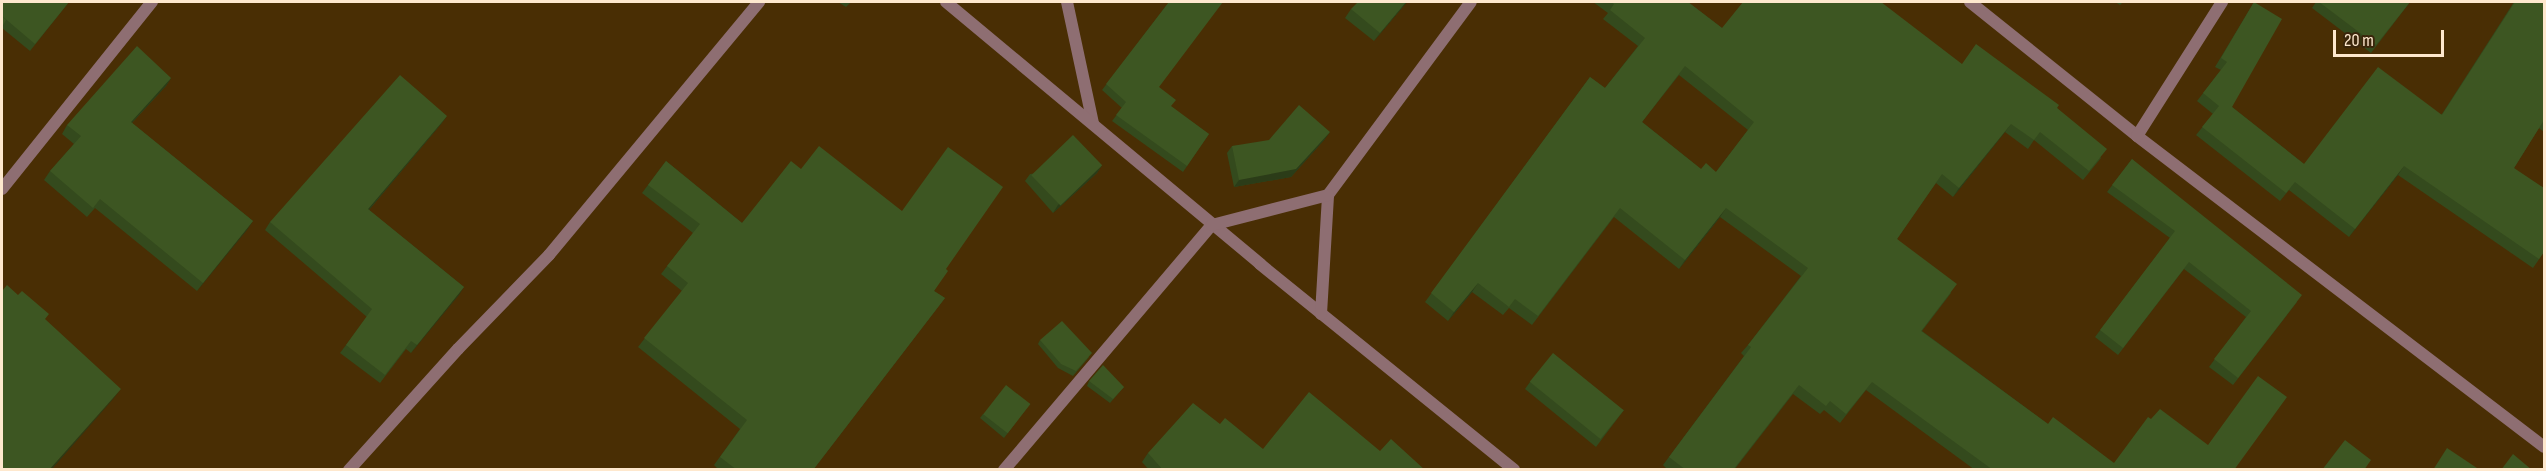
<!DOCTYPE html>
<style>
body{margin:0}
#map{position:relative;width:2546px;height:471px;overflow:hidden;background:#492e04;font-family:"Sofia Sans Condensed",sans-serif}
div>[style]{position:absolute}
.service>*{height:12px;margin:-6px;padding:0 6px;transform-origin:6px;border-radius:6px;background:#8e6e72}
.minor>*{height:12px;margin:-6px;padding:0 6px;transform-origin:6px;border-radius:6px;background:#8e6e72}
.wall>*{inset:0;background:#344a1d}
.shaded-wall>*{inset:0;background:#2b3c18}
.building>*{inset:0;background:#3d5622;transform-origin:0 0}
span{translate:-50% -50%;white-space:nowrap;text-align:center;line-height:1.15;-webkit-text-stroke:4.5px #3a260b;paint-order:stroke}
.frame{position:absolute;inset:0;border:3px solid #fee8ce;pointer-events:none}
.scale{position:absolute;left:2333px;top:30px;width:111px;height:27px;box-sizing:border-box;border:3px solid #fee8ce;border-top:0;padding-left:8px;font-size:18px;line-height:21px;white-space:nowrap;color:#fee8ce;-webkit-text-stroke:4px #3a260b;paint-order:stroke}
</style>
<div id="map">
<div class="service">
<i style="left:1067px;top:2px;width:124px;rotate:77.9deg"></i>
</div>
<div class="minor">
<i style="left:946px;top:2px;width:409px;rotate:39.8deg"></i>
<i style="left:1260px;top:264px;width:327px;rotate:39deg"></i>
<i style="left:1970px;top:2px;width:214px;rotate:38.7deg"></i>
<i style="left:2137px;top:136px;width:512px;rotate:37.38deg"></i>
<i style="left:2137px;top:136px;width:159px;rotate:-57.6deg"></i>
<i style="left:2px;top:189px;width:240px;rotate:-51.3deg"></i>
<i style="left:1321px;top:314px;width:119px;rotate:-86.6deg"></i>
<i style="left:1328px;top:195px;width:240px;rotate:-53.5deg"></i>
<i style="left:349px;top:470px;width:163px;rotate:-48deg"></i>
<i style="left:458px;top:349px;width:131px;rotate:-45.9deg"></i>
<i style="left:549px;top:255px;width:329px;rotate:-50.3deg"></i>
<i style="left:1004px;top:470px;width:321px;rotate:-49.7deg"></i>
<i style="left:1212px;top:225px;width:120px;rotate:-14.5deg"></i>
</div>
<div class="wall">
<i style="clip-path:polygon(2px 2px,69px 2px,30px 51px,2px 28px)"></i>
<i style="clip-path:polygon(838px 2px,851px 2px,846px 7px)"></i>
<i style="clip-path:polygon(1169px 2px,1159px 87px,1171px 107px,1209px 134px,1183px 172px,1112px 121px,1122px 108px,1102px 90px)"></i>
<i style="clip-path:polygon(1407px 2px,1374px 41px,1345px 18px,1351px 9px)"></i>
<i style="clip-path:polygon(evenodd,1593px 2px,1688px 2px,1722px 28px,1962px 64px,2057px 108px,2101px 158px,2083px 180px,2034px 140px,2028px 149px,2005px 132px,1953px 197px,1936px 183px,1897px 239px,1951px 293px,1922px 331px,2048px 424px,2114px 463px,2235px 470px,1975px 470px,1866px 390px,1840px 423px,1824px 410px,1820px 414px,1793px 394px,1734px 470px,1668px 470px,1663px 465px,1744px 356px,1741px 353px,1748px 345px,1801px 276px,1720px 217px,1679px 269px,1614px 217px,1532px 325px,1509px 308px,1503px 315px,1472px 292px,1448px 321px,1425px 302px,1590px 77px,1605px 88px,1638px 46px,1603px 19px,1608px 13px,1593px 2px,1679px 75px,1748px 130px,1716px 172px,1701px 169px,1642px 122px,1679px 75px)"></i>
<i style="clip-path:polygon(2115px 2px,2123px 2px,2120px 5px)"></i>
<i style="clip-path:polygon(2254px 2px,2232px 107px,2304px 164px,2442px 114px,2514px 2px,2544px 2px,2544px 132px,2539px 128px,2514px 168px,2544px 252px,2533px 268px,2398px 175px,2349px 237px,2289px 190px,2280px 201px,2196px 135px,2213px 114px,2197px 101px,2221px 70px,2215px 67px)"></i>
<i style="clip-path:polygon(2316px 2px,2410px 2px,2371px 53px,2312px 8px)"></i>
<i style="clip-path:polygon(171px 78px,166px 86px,132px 123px,253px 221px,197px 291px,95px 208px,87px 217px,44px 180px,50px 171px,74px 144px,62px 134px,67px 125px)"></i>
<i style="clip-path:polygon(447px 116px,441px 124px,369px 210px,464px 287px,411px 353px,406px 349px,380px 383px,340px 353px,367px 317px,265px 230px,270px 222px)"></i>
<i style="clip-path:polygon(1325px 139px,1291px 177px,1234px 187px,1227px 153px,1232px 146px)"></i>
<i style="clip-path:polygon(2132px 159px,2297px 302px,2233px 385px,2209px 367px,2246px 317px,2184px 269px,2118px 355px,2095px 337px,2170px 238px,2107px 192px)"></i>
<i style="clip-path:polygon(666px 161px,742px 223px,801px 169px,946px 269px,934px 291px,945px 298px,813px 470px,719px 470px,714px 465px,740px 429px,638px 347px,682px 291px,661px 274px,693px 233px,642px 193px)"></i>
<i style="clip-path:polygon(1102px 165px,1097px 173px,1053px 213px,1025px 181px,1030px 174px)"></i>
<i style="clip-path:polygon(1040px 340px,1089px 357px,1073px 376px,1058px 368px,1038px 344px)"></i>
<i style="clip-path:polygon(1089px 381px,1124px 387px,1110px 403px,1087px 386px)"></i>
<i style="clip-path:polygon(1530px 382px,1624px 410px,1596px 447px,1525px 389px)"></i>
<i style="clip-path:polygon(1030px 404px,1004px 438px,980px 418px,983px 414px)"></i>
<i style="clip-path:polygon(1220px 424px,1263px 449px,1380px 451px,1425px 470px,1149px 470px,1142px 462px,1148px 453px)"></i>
</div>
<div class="shaded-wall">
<i style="clip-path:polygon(1406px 2px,1407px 2px,1374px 41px,1380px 33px)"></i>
<i style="clip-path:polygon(171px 78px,166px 86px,125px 130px,131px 122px)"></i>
<i style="clip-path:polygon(447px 116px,441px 124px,363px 217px,368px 209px)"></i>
<i style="clip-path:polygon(2011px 124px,2005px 132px,1953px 197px,1959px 188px)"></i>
<i style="clip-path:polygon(1330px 132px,1325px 139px,1291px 177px,1234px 187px,1239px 180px)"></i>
<i style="clip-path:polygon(1102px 165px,1097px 173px,1053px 213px,1058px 205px)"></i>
<i style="clip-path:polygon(2404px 166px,2398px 175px,2349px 237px,2355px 229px)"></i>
<i style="clip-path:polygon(1726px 208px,1720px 217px,1679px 269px,1685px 260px)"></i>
<i style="clip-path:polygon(253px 221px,247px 230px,197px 291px,203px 283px)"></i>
<i style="clip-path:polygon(1478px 283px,1472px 292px,1448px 321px,1454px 312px)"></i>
<i style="clip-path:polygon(464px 287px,459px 295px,411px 353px,417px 345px)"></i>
<i style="clip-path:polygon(121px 389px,114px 398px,51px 470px,49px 470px)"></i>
</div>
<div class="building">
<i style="clip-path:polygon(2px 2px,69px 2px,35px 44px,2px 16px)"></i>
<i style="clip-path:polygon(1169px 2px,1223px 2px,1159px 87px,1176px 100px,1171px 106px,1209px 134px,1187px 166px,1116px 115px,1126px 102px,1106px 84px)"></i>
<i style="clip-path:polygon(1358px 2px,1406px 2px,1380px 33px,1351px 9px)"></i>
<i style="clip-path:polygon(evenodd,1611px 2px,1688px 2px,1722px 28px,1743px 2px,1881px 2px,1962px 64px,1976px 44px,2059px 105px,2057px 108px,2107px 149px,2089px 171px,2040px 132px,2034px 140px,2011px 124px,1959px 188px,1942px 174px,1897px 239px,1957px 284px,1921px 331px,2048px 424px,2053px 417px,2114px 463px,2148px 417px,2151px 419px,2160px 409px,2208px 445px,2258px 376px,2287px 397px,2234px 470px,1993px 470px,1872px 382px,1846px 414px,1830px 401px,1826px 406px,1799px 385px,1733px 470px,1686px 470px,1669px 457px,1751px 347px,1748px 345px,1808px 268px,1726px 208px,1685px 260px,1620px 208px,1538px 316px,1515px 299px,1509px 307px,1478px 283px,1454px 312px,1431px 293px,1590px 77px,1605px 88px,1645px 38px,1610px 10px,1614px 4px,1611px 2px,1685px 66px,1754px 122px,1716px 172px,1706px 163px,1701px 169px,1642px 122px,1685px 66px)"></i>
<i style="clip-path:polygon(2254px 2px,2282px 19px,2232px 107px,2304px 164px,2378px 67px,2442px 115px,2515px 2px,2544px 2px,2544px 120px,2514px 168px,2544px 188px,2544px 252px,2539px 259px,2404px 166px,2355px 229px,2295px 182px,2286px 193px,2202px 127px,2219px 106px,2203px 93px,2227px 62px,2221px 58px)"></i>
<i style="clip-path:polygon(2319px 2px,2410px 2px,2376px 45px)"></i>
<i style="clip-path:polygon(2px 16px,6px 20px,2px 27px)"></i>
<i style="clip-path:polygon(137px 46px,171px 78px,131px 122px,253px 221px,203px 283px,100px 199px,93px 208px,50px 171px,81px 136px,67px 125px)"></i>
<i style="clip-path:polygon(400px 75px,447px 116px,368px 209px,464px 287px,417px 345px,411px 341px,385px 375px,346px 345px,372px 309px,270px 222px)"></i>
<i style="clip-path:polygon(1299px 105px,1330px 132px,1296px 169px,1239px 180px,1232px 146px,1269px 140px)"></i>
<i style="left:1073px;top:135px;width:42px;height:58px;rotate:46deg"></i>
<i style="clip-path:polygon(819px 146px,902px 211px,948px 147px,1003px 187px,946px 269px,948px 271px,934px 291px,945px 298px,813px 470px,737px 470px,720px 457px,747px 420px,644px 338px,688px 283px,667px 266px,700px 224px,648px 185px,666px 161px,742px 223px,791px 161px,801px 169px)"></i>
<i style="clip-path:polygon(2132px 159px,2302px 295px,2238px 378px,2214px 359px,2251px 311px,2189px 262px,2123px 348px,2100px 330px,2175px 231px,2112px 185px)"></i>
<i style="clip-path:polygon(7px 285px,18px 295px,22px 291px,49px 314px,45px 319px,121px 389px,49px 470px,2px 470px,2px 291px)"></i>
<i style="clip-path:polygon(1062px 321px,1092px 353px,1076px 371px,1061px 364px,1040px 340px)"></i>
<i style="left:1553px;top:353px;width:91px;height:37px;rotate:39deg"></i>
<i style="clip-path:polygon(1103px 365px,1124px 387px,1113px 399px,1089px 381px)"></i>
<i style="left:1006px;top:385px;width:31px;height:37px;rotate:38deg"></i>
<i style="clip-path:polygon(1309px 392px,1380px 451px,1391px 439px,1425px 470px,1163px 470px,1148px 453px,1193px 403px,1220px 424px,1225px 418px,1263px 449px)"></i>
<i style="clip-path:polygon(2345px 440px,2371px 460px,2364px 470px,2322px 470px)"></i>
<i style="clip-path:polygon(2447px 448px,2480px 470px,2433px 470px)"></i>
<i style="clip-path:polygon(2513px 454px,2532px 470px,2501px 470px)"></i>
</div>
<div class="frame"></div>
<div class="scale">20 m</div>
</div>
